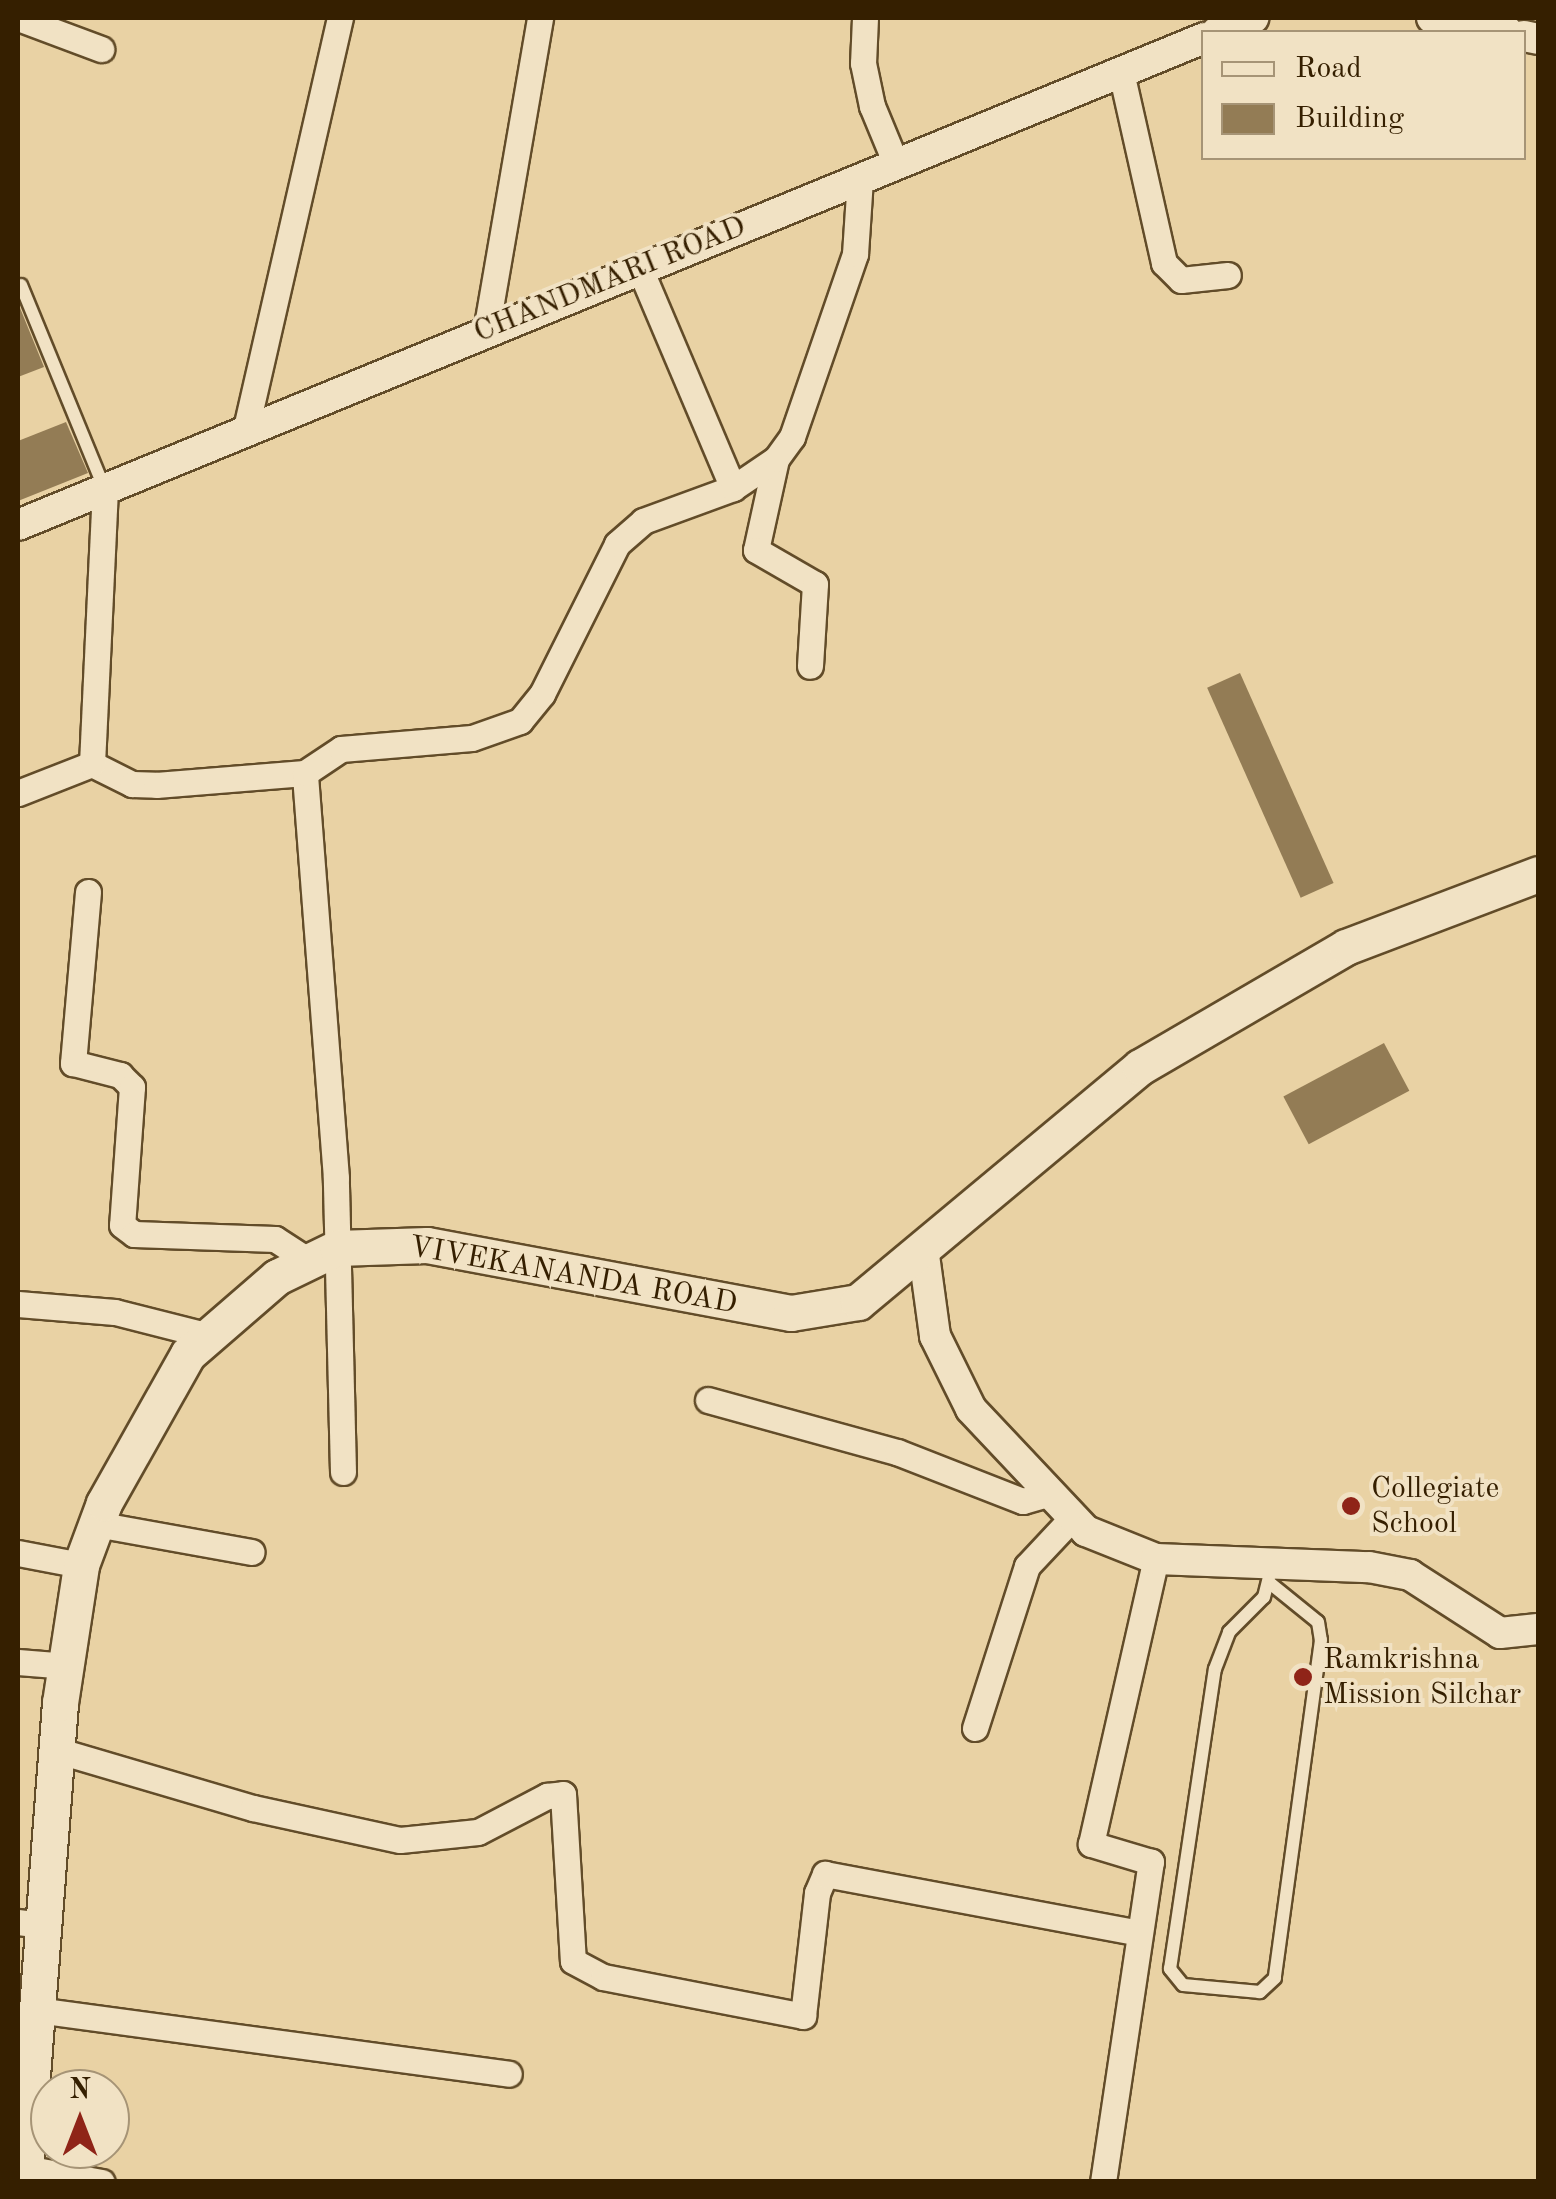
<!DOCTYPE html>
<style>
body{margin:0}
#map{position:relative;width:1556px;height:2199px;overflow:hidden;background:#e9d2a4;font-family:"Old Standard TT",serif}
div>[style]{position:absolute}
.building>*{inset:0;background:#937c55;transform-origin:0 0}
.roads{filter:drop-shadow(2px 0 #624c29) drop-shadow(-2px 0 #624c29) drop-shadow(0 2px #624c29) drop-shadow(0 -2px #624c29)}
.service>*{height:12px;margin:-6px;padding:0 6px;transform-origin:6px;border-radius:6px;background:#f1e2c4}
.minor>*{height:25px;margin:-12.5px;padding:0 12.5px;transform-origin:12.5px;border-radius:12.5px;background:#f1e2c4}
.tertiary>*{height:30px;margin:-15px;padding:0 15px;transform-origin:15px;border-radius:15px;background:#f1e2c4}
.secondary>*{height:35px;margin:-17.5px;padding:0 17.5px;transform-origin:17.5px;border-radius:17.5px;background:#f1e2c4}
.dots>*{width:28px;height:28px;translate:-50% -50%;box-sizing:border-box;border:5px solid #f1e2c4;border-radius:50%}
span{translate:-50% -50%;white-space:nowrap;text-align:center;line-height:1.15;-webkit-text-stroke:8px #f1e2c4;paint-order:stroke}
.street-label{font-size:30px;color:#351f00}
.poi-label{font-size:30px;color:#351f00}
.left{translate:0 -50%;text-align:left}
.frame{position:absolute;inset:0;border:20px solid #351f00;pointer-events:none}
.legend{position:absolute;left:1201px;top:30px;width:325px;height:130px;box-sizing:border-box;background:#f1e2c4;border:2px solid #a69476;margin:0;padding:12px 18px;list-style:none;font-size:30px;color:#351f00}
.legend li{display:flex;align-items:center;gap:20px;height:50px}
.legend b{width:50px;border:2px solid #a69476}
.north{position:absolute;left:30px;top:2069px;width:100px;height:100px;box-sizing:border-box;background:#f1e2c4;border:2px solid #a69476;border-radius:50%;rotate:0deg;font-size:28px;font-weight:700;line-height:40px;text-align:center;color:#351f00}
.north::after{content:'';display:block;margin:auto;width:35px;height:45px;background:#8f2418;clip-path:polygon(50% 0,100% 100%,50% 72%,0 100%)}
</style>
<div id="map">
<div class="building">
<i style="clip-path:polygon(18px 303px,44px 367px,18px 377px)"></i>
<i style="clip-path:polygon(66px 422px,88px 473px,18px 501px,18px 441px)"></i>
<i style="left:1240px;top:673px;width:230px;height:36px;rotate:66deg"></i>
<i style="left:1384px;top:1043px;width:54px;height:114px;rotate:62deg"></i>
</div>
<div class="roads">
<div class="service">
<i style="left:21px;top:285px;width:218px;rotate:67.7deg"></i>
<i style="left:1271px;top:1584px;width:60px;rotate:39deg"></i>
<i style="left:1318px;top:1622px;width:18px;rotate:81deg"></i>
<i style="left:1321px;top:1640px;width:341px;rotate:97.8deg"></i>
<i style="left:1275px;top:1978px;width:21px;rotate:137deg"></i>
<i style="left:1260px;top:1992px;width:77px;rotate:-174.8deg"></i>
<i style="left:1183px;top:1985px;width:21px;rotate:-129deg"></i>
<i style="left:1170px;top:1969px;width:303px;rotate:-81.5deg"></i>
<i style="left:1215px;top:1669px;width:40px;rotate:-69deg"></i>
<i style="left:1229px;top:1632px;width:49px;rotate:-45deg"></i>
<i style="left:1264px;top:1597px;width:33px;rotate:-76deg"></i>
</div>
<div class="minor">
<i style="left:18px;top:18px;width:89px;rotate:20.5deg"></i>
<i style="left:865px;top:18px;width:45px;rotate:92.5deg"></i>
<i style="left:863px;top:63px;width:44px;rotate:78.2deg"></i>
<i style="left:872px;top:106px;width:63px;rotate:67.5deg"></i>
<i style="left:1121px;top:72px;width:196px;rotate:77.3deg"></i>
<i style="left:1164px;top:263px;width:24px;rotate:45deg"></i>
<i style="left:1181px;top:280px;width:47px;rotate:-6.1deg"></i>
<i style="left:640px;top:269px;width:238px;rotate:67deg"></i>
<i style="left:486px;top:331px;width:318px;rotate:-80.2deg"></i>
<i style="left:246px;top:428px;width:421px;rotate:-77.1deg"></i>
<i style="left:776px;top:459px;width:93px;rotate:102.4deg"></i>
<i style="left:756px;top:550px;width:68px;rotate:30deg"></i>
<i style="left:815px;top:584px;width:82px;rotate:93.5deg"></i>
<i style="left:92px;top:764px;width:45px;rotate:26.6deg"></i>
<i style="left:132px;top:784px;width:24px;rotate:2deg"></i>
<i style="left:156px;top:785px;width:149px;rotate:-4.6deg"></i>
<i style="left:18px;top:793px;width:79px;rotate:-21.4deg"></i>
<i style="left:92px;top:764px;width:275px;rotate:-87.3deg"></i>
<i style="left:88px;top:892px;width:172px;rotate:95deg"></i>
<i style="left:73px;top:1063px;width:49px;rotate:14.3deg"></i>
<i style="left:120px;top:1075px;width:17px;rotate:45deg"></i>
<i style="left:132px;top:1087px;width:138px;rotate:94.1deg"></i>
<i style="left:122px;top:1225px;width:15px;rotate:37deg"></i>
<i style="left:134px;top:1234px;width:141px;rotate:2deg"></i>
<i style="left:275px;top:1239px;width:40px;rotate:32.9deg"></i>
<i style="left:18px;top:1304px;width:97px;rotate:4.7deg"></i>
<i style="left:115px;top:1312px;width:97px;rotate:14.3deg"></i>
<i style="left:708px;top:1400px;width:196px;rotate:15.4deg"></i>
<i style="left:897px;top:1452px;width:135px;rotate:21.3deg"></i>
<i style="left:1023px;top:1501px;width:29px;rotate:-16deg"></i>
<i style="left:343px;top:1472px;width:294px;rotate:-91.4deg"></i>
<i style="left:336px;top:1178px;width:406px;rotate:-94.4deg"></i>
<i style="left:305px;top:773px;width:43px;rotate:-33.7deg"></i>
<i style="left:341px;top:749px;width:131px;rotate:-4.8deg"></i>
<i style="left:472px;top:738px;width:51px;rotate:-19.5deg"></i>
<i style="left:520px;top:721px;width:35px;rotate:-51deg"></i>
<i style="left:542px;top:694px;width:168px;rotate:-63.4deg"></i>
<i style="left:617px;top:544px;width:35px;rotate:-41deg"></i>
<i style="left:643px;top:521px;width:96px;rotate:-20.1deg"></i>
<i style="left:733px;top:488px;width:52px;rotate:-34deg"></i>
<i style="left:776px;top:459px;width:27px;rotate:-54deg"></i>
<i style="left:792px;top:437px;width:194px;rotate:-71deg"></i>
<i style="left:855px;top:254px;width:76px;rotate:-86.2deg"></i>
<i style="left:96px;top:1524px;width:158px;rotate:10.2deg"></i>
<i style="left:18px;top:1553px;width:64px;rotate:10.8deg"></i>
<i style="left:18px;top:1662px;width:50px;rotate:4.6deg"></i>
<i style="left:975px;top:1728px;width:170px;rotate:-72.2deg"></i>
<i style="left:1027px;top:1566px;width:67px;rotate:-46.8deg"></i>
<i style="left:56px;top:1750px;width:205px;rotate:16.4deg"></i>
<i style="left:253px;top:1808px;width:150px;rotate:12.3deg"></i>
<i style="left:400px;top:1840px;width:78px;rotate:-5.9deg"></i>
<i style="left:478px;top:1832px;width:78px;rotate:-27.6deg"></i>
<i style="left:547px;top:1796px;width:16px;rotate:-7deg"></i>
<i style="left:563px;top:1794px;width:167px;rotate:86.6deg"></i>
<i style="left:573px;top:1961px;width:34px;rotate:28deg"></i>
<i style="left:603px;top:1977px;width:204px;rotate:11deg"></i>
<i style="left:803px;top:2016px;width:124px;rotate:-83.5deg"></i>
<i style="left:817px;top:1893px;width:21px;rotate:-67deg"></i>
<i style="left:825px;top:1874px;width:320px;rotate:10.6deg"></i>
<i style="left:18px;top:1922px;width:25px;rotate:7deg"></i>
<i style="left:37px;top:2010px;width:476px;rotate:7.7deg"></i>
<i style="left:25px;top:2168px;width:78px;rotate:10.3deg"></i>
<i style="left:1103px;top:2182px;width:324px;rotate:-81.5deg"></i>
<i style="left:1151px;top:1862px;width:63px;rotate:-163.3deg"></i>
<i style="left:1091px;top:1844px;width:292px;rotate:-77.2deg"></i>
</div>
<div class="tertiary">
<i style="left:1432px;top:18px;width:77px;rotate:10.4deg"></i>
<i style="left:1217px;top:32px;width:39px;rotate:-21deg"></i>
<i style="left:1524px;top:36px;width:14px;rotate:12deg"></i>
<i style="left:18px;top:525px;width:1282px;rotate:-22.32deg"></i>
<i style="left:923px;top:1248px;width:89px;rotate:82.2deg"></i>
<i style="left:935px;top:1336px;width:81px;rotate:63.7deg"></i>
<i style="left:971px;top:1409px;width:168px;rotate:46.7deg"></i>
<i style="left:1086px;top:1531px;width:75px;rotate:21.8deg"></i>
<i style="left:1156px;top:1559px;width:213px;rotate:2.2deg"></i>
<i style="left:1369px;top:1567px;width:42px;rotate:11deg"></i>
<i style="left:1410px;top:1575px;width:107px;rotate:32.8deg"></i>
<i style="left:1500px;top:1633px;width:38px;rotate:-6deg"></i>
</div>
<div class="secondary">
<i style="left:24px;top:2182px;width:480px;rotate:-85.7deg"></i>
<i style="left:60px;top:1703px;width:140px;rotate:-81.3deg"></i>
<i style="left:81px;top:1565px;width:66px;rotate:-69.6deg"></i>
<i style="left:104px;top:1503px;width:171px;rotate:-60.6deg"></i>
<i style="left:188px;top:1354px;width:118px;rotate:-40.9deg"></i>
<i style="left:277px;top:1277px;width:67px;rotate:-25.8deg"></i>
<i style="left:337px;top:1248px;width:90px;rotate:-1.9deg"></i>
<i style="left:427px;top:1245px;width:370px;rotate:10.6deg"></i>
<i style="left:791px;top:1313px;width:68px;rotate:-9.3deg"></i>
<i style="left:858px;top:1302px;width:367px;rotate:-39.8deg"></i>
<i style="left:1140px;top:1067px;width:238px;rotate:-30.2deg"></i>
<i style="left:1346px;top:947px;width:205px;rotate:-20.8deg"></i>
</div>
</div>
<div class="dots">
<i style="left:1351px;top:1506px;background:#8f2418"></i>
<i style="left:1303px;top:1677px;background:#8f2418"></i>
</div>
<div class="street-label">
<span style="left:610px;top:280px;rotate:-22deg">CHANDMARI ROAD</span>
<span style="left:573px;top:1276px;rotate:10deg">VIVEKANANDA ROAD</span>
</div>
<div class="poi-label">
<span class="left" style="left:1371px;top:1506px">Collegiate<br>School</span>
<span class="left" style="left:1323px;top:1677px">Ramkrishna<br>Mission Silchar</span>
</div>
<div class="frame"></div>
<ul class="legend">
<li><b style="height:12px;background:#f1e2c4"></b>Road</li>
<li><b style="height:28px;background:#937c55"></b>Building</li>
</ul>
<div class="north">N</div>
</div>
